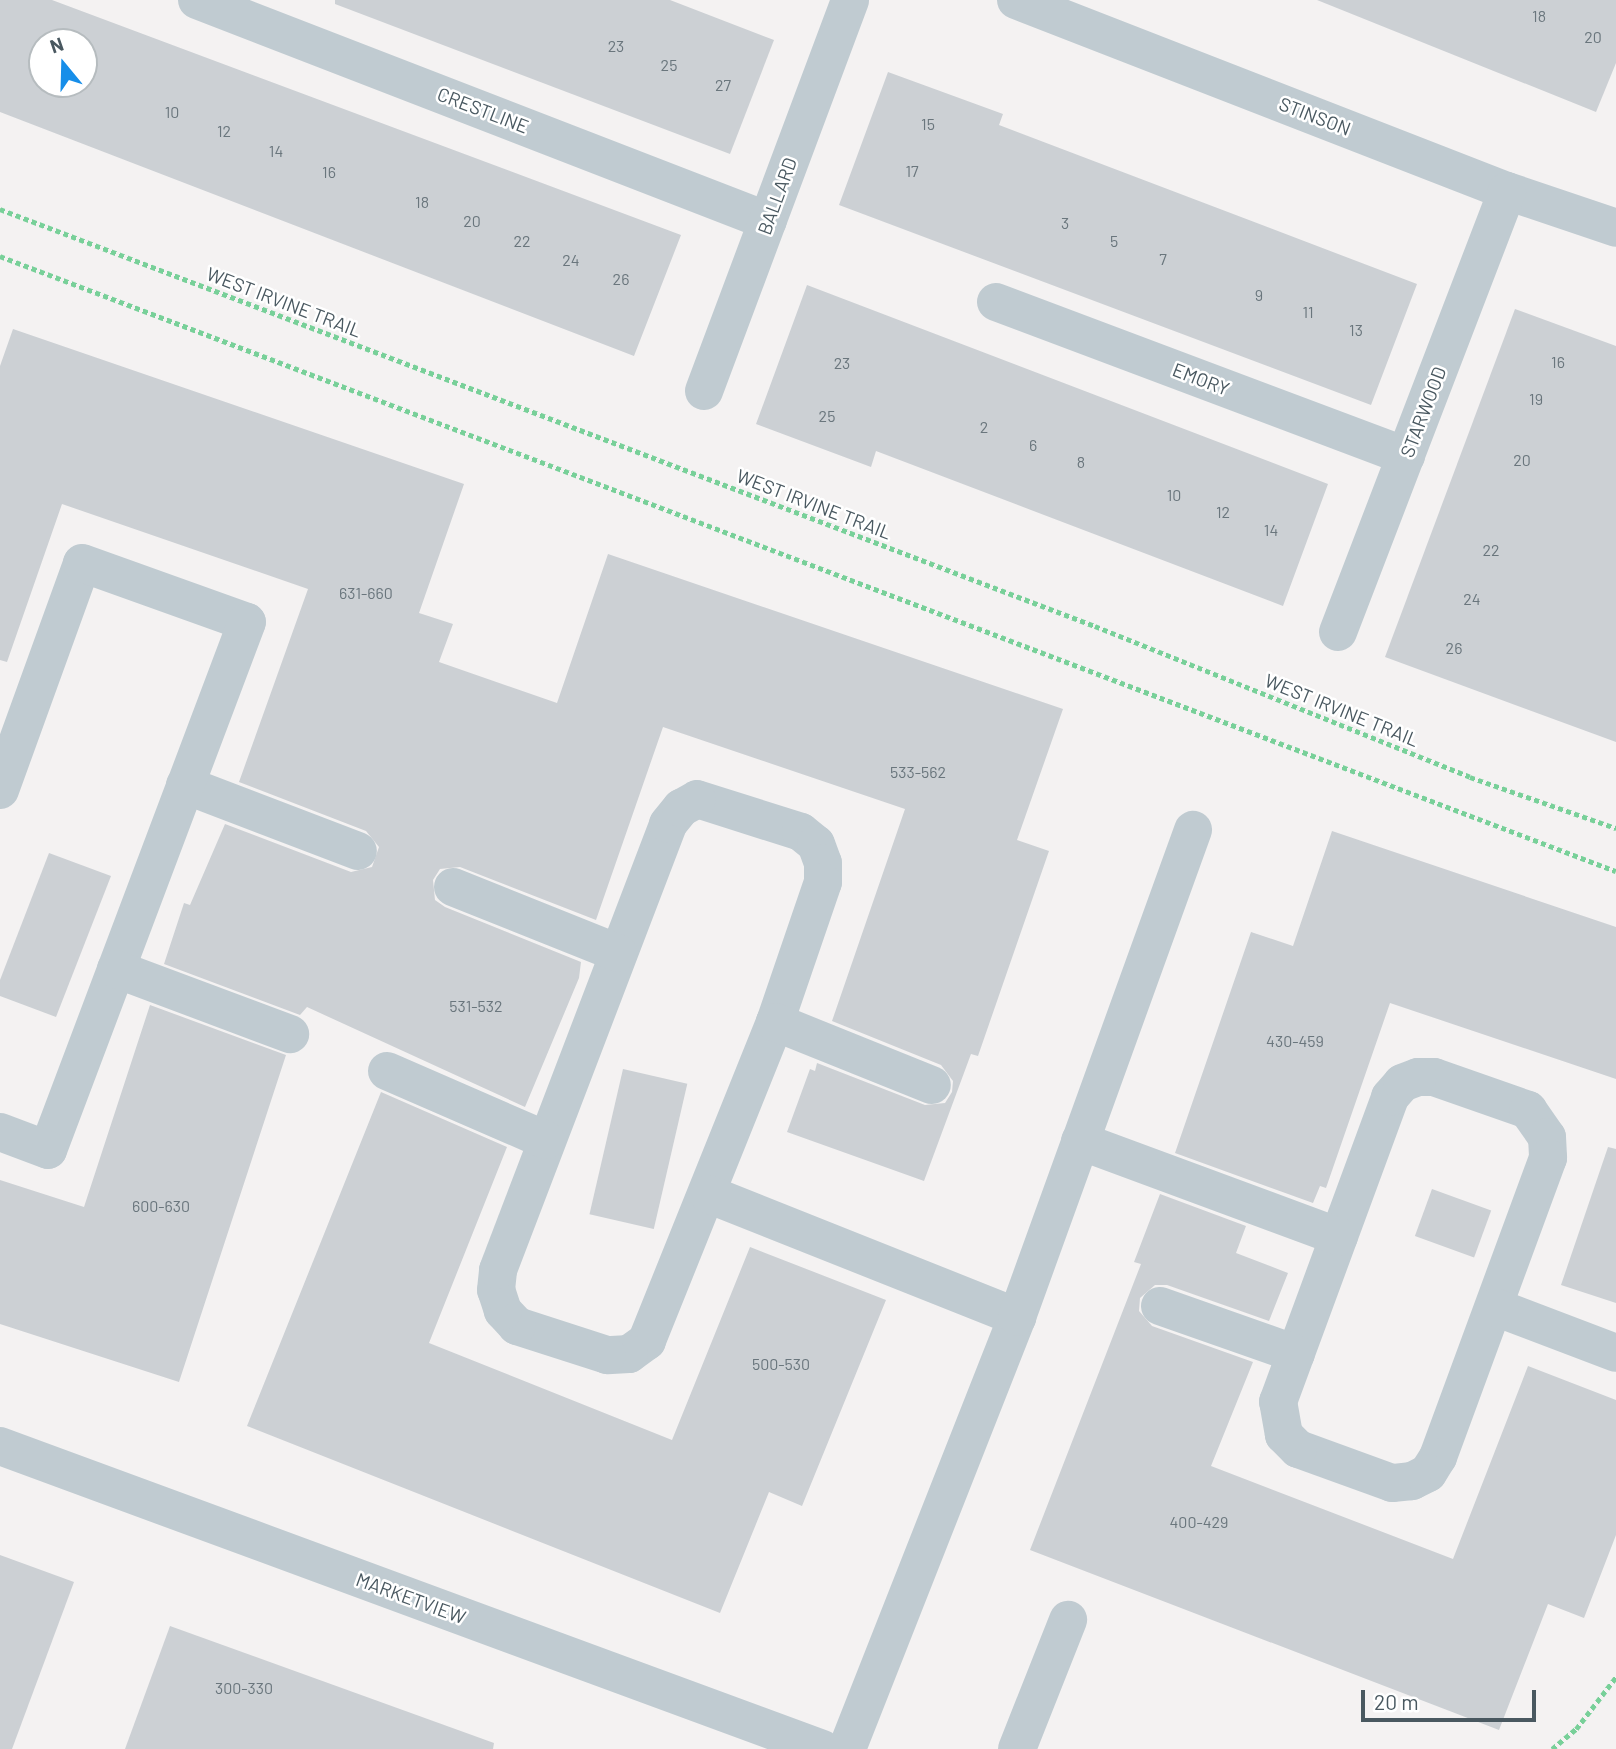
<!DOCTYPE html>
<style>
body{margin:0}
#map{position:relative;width:1616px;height:1749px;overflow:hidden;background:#f4f2f2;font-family:Barlow,sans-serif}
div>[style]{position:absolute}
.building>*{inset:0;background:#ccd0d4;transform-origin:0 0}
.path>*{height:4.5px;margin-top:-2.25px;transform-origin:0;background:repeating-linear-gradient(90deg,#78d099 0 5px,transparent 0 8.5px)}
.minor>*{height:38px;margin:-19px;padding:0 19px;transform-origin:19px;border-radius:19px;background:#c0cbd1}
span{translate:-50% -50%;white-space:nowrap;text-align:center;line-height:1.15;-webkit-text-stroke:5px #fff;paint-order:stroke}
.number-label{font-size:16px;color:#6a767d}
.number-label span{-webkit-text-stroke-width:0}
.street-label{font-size:19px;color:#495860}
.north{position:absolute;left:28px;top:28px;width:70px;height:70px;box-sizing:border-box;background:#fff;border:2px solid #b6bcbf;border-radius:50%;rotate:341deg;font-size:19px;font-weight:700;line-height:28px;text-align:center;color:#495860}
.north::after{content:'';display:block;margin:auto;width:24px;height:32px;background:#178ee9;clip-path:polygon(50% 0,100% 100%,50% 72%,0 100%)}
.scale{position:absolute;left:1361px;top:1690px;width:175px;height:32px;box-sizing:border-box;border:4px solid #495860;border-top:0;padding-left:9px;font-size:21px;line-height:24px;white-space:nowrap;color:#495860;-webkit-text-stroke:5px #fff;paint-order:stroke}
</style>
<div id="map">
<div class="building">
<i style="clip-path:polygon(evenodd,0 0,52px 0,681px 235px,634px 356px,0 112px,0 0,42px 42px,84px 42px,84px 84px,42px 84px,42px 42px)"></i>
<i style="clip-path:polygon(335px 0,670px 0,774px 40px,730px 154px,335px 4px)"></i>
<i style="clip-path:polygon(1317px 0,1616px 0,1616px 63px,1596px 112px)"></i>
<i style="clip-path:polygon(888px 72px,1003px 114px,999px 125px,1417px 284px,1371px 405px,839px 205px)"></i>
<i style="clip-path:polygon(807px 285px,1328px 484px,1283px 606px,876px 451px,871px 467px,756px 424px)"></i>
<i style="clip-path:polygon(1515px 309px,1616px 346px,1616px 742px,1385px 657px)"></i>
<i style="clip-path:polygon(13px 329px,464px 484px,419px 613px,453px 624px,439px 662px,557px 703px,608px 554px,1063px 709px,1017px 840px,1049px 851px,978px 1056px,971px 1054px,924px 1181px,787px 1132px,810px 1069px,815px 1071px,817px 1063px,925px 1105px,945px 1103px,952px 1092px,953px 1081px,941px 1065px,832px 1021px,905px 809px,663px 727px,596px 920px,460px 867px,440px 869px,433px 880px,435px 900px,445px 907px,581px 962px,579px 978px,525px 1107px,307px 1007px,300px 1015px,164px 964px,184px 903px,190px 905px,225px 824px,351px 872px,372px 867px,379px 847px,366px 831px,239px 782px,308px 589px,62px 504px,7px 662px,0 660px,0 366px)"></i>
<i style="clip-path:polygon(1332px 831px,1616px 927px,1616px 1079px,1390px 1003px,1326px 1188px,1320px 1186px,1313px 1203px,1175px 1153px,1251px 932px,1293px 946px)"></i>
<i style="clip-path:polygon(49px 853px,111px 876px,56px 1017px,0 996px,0 980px)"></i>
<i style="clip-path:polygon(150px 1005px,286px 1055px,179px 1382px,0 1324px,0 1180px,84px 1207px)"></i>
<i style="left:623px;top:1069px;width:66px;height:149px;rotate:13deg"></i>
<i style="clip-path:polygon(381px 1092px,507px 1147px,429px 1343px,672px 1440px,750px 1247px,886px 1300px,802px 1506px,769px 1492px,720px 1613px,247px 1426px)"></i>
<i style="clip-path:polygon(1608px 1147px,1616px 1149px,1616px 1303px,1561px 1285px)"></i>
<i style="left:1432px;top:1189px;width:63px;height:50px;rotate:20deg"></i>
<i style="clip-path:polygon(1160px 1194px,1246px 1226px,1236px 1253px,1288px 1273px,1269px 1321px,1167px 1285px,1155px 1285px,1140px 1298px,1139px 1311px,1152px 1326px,1253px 1362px,1211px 1466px,1453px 1559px,1528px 1366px,1616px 1400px,1616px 1535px,1584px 1618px,1548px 1604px,1499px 1730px,1030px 1550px,1141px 1264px,1134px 1262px)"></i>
<i style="clip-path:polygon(0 1555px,74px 1582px,12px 1749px,0 1749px)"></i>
<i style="clip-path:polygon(170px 1626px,494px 1743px,493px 1749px,125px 1749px)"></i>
</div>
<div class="path">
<i style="left:0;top:209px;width:1172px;rotate:20.85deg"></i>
<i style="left:1095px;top:626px;width:404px;rotate:21.9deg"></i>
<i style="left:1470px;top:777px;width:155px;rotate:19.3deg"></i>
<i style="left:0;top:256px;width:1729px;rotate:20.84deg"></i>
<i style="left:1552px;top:1749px;width:31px;rotate:-40deg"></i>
<i style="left:1576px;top:1729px;width:66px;rotate:-52.4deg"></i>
</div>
<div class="minor">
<i style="left:197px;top:0;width:612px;rotate:21.16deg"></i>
<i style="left:1016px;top:0;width:527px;rotate:21.26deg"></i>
<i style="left:1507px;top:191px;width:115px;rotate:18.7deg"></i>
<i style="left:996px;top:302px;width:438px;rotate:20.6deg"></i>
<i style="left:704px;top:391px;width:417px;rotate:-69.5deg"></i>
<i style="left:1338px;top:632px;width:472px;rotate:-69deg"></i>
<i style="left:185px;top:785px;width:185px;rotate:20.9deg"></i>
<i style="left:0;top:790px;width:241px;rotate:-70.1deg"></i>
<i style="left:82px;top:563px;width:175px;rotate:19.7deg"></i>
<i style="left:247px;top:622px;width:564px;rotate:110.65deg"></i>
<i style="left:48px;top:1150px;width:51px;rotate:-159.4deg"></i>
<i style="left:697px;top:799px;width:109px;rotate:17.6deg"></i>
<i style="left:801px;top:832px;width:19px;rotate:39deg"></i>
<i style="left:816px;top:844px;width:20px;rotate:70deg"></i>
<i style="left:823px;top:863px;width:19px;rotate:90deg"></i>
<i style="left:823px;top:882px;width:148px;rotate:108.9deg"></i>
<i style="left:775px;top:1022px;width:344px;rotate:111.9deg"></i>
<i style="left:647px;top:1341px;width:22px;rotate:144deg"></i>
<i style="left:629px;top:1354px;width:22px;rotate:177deg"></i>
<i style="left:607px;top:1355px;width:95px;rotate:-162.1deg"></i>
<i style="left:517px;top:1326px;width:21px;rotate:-133deg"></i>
<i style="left:503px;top:1311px;width:22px;rotate:-108deg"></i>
<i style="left:496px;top:1290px;width:20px;rotate:-84deg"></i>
<i style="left:498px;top:1270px;width:477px;rotate:-69.1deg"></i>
<i style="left:668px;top:824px;width:21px;rotate:-51deg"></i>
<i style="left:681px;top:808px;width:18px;rotate:-29deg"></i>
<i style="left:453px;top:887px;width:178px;rotate:21.8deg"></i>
<i style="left:116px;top:969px;width:186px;rotate:20.5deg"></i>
<i style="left:775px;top:1022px;width:169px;rotate:21.9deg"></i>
<i style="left:387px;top:1071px;width:173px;rotate:23.5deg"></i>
<i style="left:1418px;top:1077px;width:16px"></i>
<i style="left:1434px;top:1077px;width:100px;rotate:19.3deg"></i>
<i style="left:1528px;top:1110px;width:33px;rotate:55deg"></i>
<i style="left:1547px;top:1137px;width:21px;rotate:87deg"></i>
<i style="left:1548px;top:1158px;width:319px;rotate:110.2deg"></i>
<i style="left:1438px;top:1457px;width:19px;rotate:122deg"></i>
<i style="left:1428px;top:1473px;width:18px;rotate:153deg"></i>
<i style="left:1412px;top:1481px;width:20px;rotate:174deg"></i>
<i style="left:1392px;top:1483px;width:100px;rotate:-160.1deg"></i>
<i style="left:1298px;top:1449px;width:20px;rotate:-135deg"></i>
<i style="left:1284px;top:1435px;width:34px;rotate:-100deg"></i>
<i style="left:1278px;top:1402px;width:325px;rotate:-69.8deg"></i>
<i style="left:1390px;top:1097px;width:18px;rotate:-49deg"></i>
<i style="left:1402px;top:1083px;width:17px;rotate:-21deg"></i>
<i style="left:1080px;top:1141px;width:276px;rotate:20.3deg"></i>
<i style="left:708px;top:1194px;width:333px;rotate:21.7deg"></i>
<i style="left:1160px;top:1306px;width:144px;rotate:19.4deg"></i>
<i style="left:1495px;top:1307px;width:129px;rotate:20.8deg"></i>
<i style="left:0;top:1446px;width:876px;rotate:20.23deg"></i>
<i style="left:847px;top:1749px;width:464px;rotate:-68.5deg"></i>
<i style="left:1017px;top:1317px;width:518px;rotate:-70.13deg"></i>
<i style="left:1017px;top:1749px;width:139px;rotate:-68.4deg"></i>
</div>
<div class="number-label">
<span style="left:1539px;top:16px">18</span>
<span style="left:1593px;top:37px">20</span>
<span style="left:616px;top:46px">23</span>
<span style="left:669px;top:65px">25</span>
<span style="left:723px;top:85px">27</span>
<span style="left:172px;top:112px">10</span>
<span style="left:928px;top:124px">15</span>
<span style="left:224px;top:131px">12</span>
<span style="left:276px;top:151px">14</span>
<span style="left:912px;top:171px">17</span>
<span style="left:329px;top:172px">16</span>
<span style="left:422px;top:202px">18</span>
<span style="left:472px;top:221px">20</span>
<span style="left:1065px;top:223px">3</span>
<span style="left:522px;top:241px">22</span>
<span style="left:1114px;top:241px">5</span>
<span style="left:1163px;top:259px">7</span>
<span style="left:571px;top:260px">24</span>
<span style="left:621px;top:279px">26</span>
<span style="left:1259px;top:295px">9</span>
<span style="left:1308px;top:312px">11</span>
<span style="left:1356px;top:330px">13</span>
<span style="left:1558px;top:362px">16</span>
<span style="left:842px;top:363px">23</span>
<span style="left:1536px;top:399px">19</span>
<span style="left:827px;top:416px">25</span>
<span style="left:984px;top:427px">2</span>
<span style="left:1033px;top:445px">6</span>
<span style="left:1522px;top:460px">20</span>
<span style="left:1081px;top:462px">8</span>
<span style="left:1174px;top:495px">10</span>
<span style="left:1223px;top:512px">12</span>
<span style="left:1271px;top:530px">14</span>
<span style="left:1491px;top:550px">22</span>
<span style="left:366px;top:593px">631-660</span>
<span style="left:1472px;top:599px">24</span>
<span style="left:1454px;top:648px">26</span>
<span style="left:918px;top:772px">533-562</span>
<span style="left:476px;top:1006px">531-532</span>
<span style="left:1295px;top:1041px">430-459</span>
<span style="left:161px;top:1206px">600-630</span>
<span style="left:781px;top:1364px">500-530</span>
<span style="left:1199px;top:1522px">400-429</span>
<span style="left:244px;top:1688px">300-330</span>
</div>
<div class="street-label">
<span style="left:483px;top:110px;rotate:21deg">CRESTLINE</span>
<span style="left:1315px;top:116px;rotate:21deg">STINSON</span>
<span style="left:777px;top:196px;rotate:-70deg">BALLARD</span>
<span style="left:284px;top:302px;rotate:21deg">WEST IRVINE TRAIL</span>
<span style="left:1201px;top:379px;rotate:21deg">EMORY</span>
<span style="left:1423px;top:412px;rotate:-69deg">STARWOOD</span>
<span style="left:814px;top:504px;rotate:21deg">WEST IRVINE TRAIL</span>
<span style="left:1342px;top:710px;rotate:22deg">WEST IRVINE TRAIL</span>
<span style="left:411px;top:1598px;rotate:20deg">MARKETVIEW</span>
</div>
<div class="north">N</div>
<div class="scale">20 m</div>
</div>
